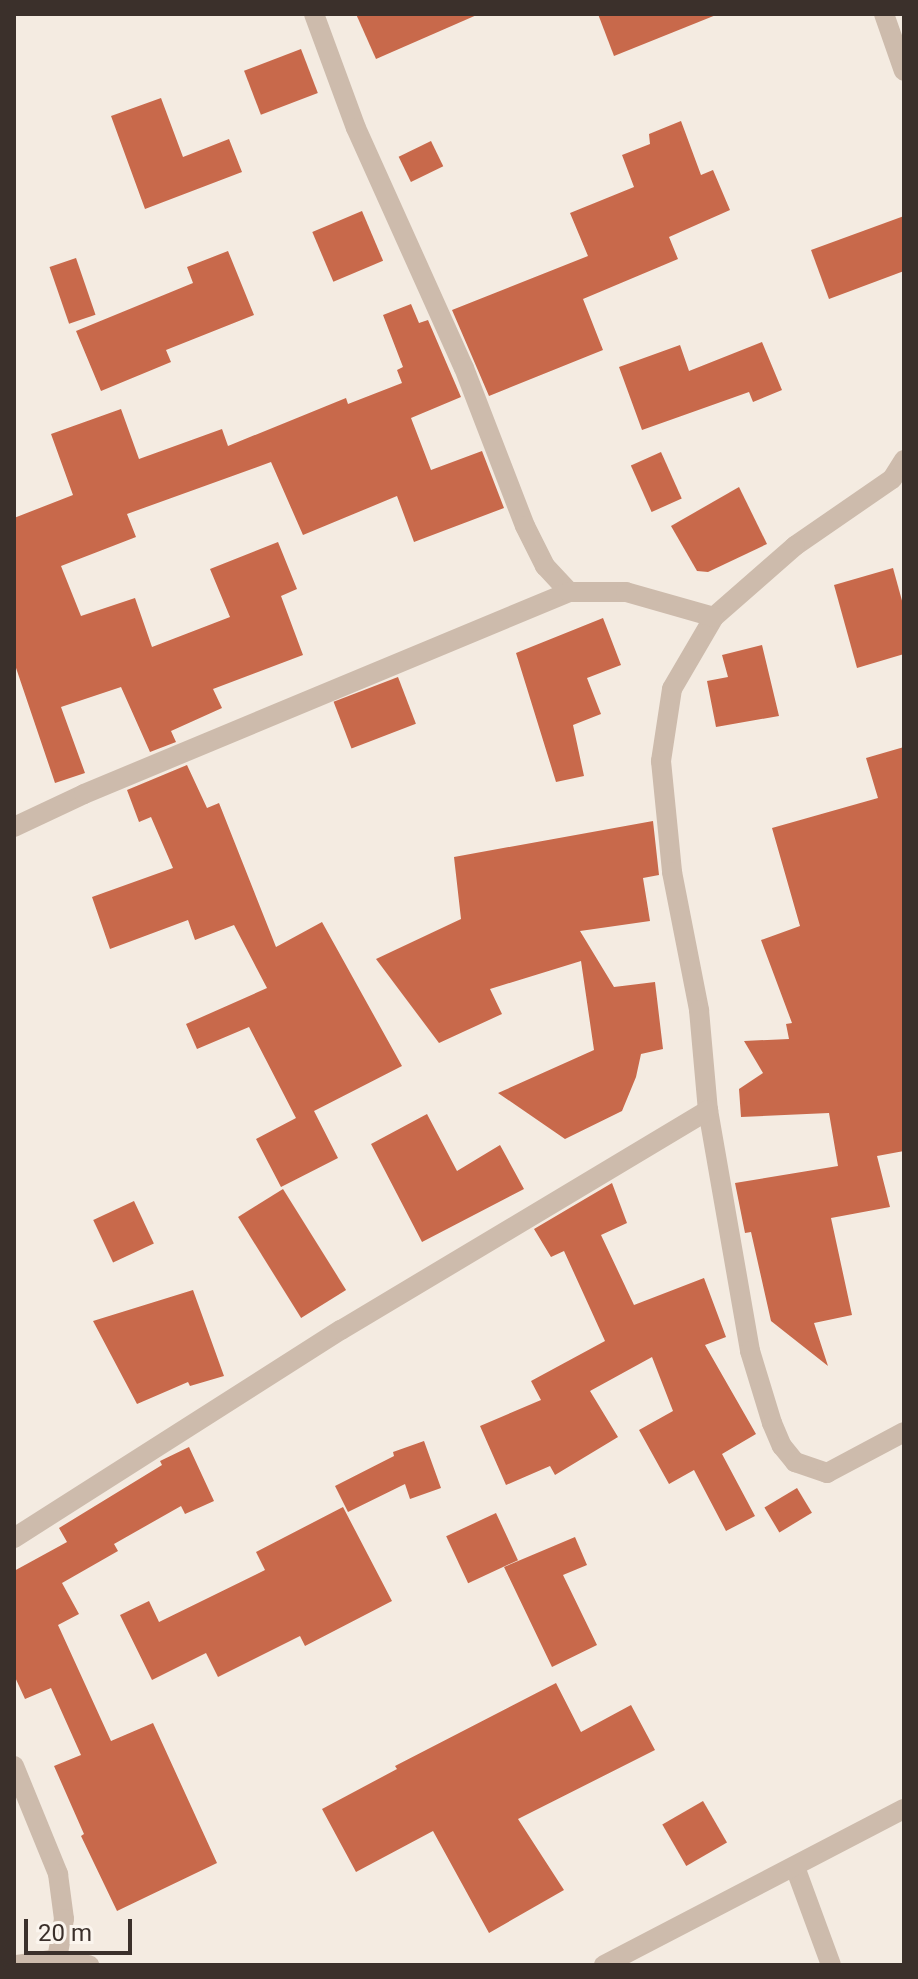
<!DOCTYPE html>
<style>
body{margin:0}
#map{position:relative;width:918px;height:1979px;overflow:hidden;background:#f4ebe1;font-family:Roboto,sans-serif}
div>[style]{position:absolute}
.building>*{inset:0;background:#c8694b;transform-origin:0 0}
.minor>*{height:20px;margin:-10px;padding:0 10px;transform-origin:10px;border-radius:10px;background:#cdbbac}
.tertiary>*{height:20px;margin:-10px;padding:0 10px;transform-origin:10px;border-radius:10px;background:#cdbbac}
span{translate:-50% -50%;white-space:nowrap;text-align:center;line-height:1.15;-webkit-text-stroke:6px #fbf5ee;paint-order:stroke}
.frame{position:absolute;inset:0;border:16px solid #3b302b;pointer-events:none}
.scale{position:absolute;left:24px;top:1919px;width:108px;height:36px;box-sizing:border-box;border:4px solid #3b302b;border-top:0;padding-left:10px;font-size:24px;line-height:28px;white-space:nowrap;color:#3b302b;-webkit-text-stroke:6px #fbf5ee;paint-order:stroke}
</style>
<div id="map">
<div class="building">
<i style="clip-path:polygon(356px 14px,479px 14px,376px 59px)"></i>
<i style="clip-path:polygon(598px 14px,715px 14px,716px 15px,614px 56px)"></i>
<i style="left:301px;top:49px;width:47px;height:61px;rotate:69deg"></i>
<i style="clip-path:polygon(161px 98px,183px 157px,229px 139px,242px 172px,145px 209px,111px 116px)"></i>
<i style="clip-path:polygon(681px 121px,701px 175px,713px 170px,730px 210px,669px 237px,678px 259px,583px 299px,603px 350px,489px 396px,452px 310px,588px 256px,570px 213px,634px 187px,622px 155px,650px 144px,649px 134px)"></i>
<i style="left:431px;top:141px;width:28px;height:36px;rotate:64deg"></i>
<i style="left:362px;top:211px;width:54px;height:54px;rotate:67deg"></i>
<i style="clip-path:polygon(904px 216px,904px 271px,829px 299px,811px 250px)"></i>
<i style="clip-path:polygon(228px 251px,254px 315px,166px 350px,171px 362px,101px 391px,76px 331px,193px 283px,187px 267px)"></i>
<i style="left:76px;top:258px;width:60px;height:28px;rotate:71deg"></i>
<i style="clip-path:polygon(411px 304px,419px 323px,428px 320px,461px 397px,411px 418px,431px 470px,482px 451px,504px 508px,414px 542px,397px 496px,303px 535px,271px 462px,127px 514px,136px 537px,61px 566px,81px 616px,135px 598px,152px 647px,230px 617px,210px 569px,278px 542px,297px 589px,281px 596px,303px 655px,213px 689px,222px 708px,171px 731px,176px 742px,150px 752px,121px 687px,61px 707px,85px 773px,55px 783px,14px 662px,14px 518px,73px 495px,51px 434px,121px 409px,139px 459px,222px 429px,228px 446px,346px 398px,348px 404px,402px 383px,397px 370px,403px 367px,383px 315px)"></i>
<i style="clip-path:polygon(762px 342px,782px 390px,753px 402px,749px 392px,642px 430px,619px 367px,680px 345px,689px 371px)"></i>
<i style="left:661px;top:452px;width:51px;height:33px;rotate:66deg"></i>
<i style="clip-path:polygon(739px 487px,767px 544px,708px 572px,697px 571px,671px 526px)"></i>
<i style="clip-path:polygon(893px 568px,904px 608px,904px 654px,857px 668px,834px 585px)"></i>
<i style="clip-path:polygon(603px 618px,621px 665px,587px 678px,601px 714px,573px 725px,584px 776px,556px 782px,516px 653px)"></i>
<i style="clip-path:polygon(762px 645px,779px 716px,716px 727px,707px 681px,728px 677px,722px 655px)"></i>
<i style="left:398px;top:677px;width:50px;height:69px;rotate:69deg"></i>
<i style="clip-path:polygon(904px 747px,904px 1151px,877px 1156px,890px 1207px,831px 1218px,852px 1315px,814px 1323px,828px 1366px,771px 1321px,751px 1232px,745px 1233px,735px 1183px,838px 1166px,829px 1113px,741px 1117px,739px 1089px,763px 1073px,744px 1041px,789px 1039px,786px 1024px,792px 1023px,761px 940px,800px 926px,772px 828px,878px 798px,866px 758px)"></i>
<i style="clip-path:polygon(187px 765px,207px 808px,219px 803px,276px 947px,322px 922px,402px 1066px,314px 1111px,338px 1158px,281px 1187px,256px 1139px,296px 1118px,249px 1027px,197px 1049px,186px 1024px,267px 988px,234px 925px,195px 940px,188px 920px,110px 949px,92px 897px,173px 868px,151px 817px,139px 822px,127px 790px)"></i>
<i style="clip-path:polygon(653px 821px,659px 875px,643px 878px,650px 921px,580px 931px,614px 987px,655px 982px,663px 1049px,641px 1054px,636px 1077px,622px 1111px,565px 1139px,498px 1093px,594px 1050px,581px 961px,490px 989px,502px 1014px,439px 1043px,376px 959px,461px 919px,454px 857px)"></i>
<i style="clip-path:polygon(427px 1114px,457px 1171px,500px 1145px,524px 1189px,422px 1242px,371px 1144px)"></i>
<i style="clip-path:polygon(612px 1183px,627px 1223px,601px 1235px,634px 1305px,704px 1278px,726px 1337px,705px 1345px,756px 1434px,722px 1454px,755px 1516px,726px 1531px,694px 1470px,669px 1484px,639px 1430px,673px 1411px,652px 1357px,590px 1391px,618px 1437px,555px 1475px,550px 1466px,506px 1485px,480px 1426px,541px 1400px,531px 1381px,605px 1341px,564px 1251px,551px 1257px,534px 1229px)"></i>
<i style="left:283px;top:1189px;width:119px;height:53px;rotate:58deg"></i>
<i style="left:134px;top:1201px;width:47px;height:45px;rotate:65deg"></i>
<i style="clip-path:polygon(193px 1290px,224px 1376px,190px 1386px,188px 1382px,137px 1404px,93px 1321px)"></i>
<i style="clip-path:polygon(424px 1441px,441px 1488px,410px 1499px,405px 1484px,348px 1512px,335px 1486px,394px 1456px,393px 1452px)"></i>
<i style="clip-path:polygon(189px 1447px,214px 1501px,185px 1514px,181px 1506px,114px 1544px,118px 1551px,62px 1583px,79px 1614px,58px 1625px,111px 1741px,153px 1723px,217px 1863px,117px 1911px,81px 1836px,84px 1834px,54px 1766px,81px 1755px,51px 1688px,25px 1699px,14px 1675px,14px 1571px,67px 1542px,59px 1528px,162px 1465px,160px 1461px)"></i>
<i style="left:797px;top:1488px;width:29px;height:38px;rotate:59deg"></i>
<i style="clip-path:polygon(343px 1507px,392px 1601px,305px 1646px,300px 1636px,218px 1677px,206px 1653px,152px 1680px,120px 1615px,149px 1601px,159px 1622px,265px 1570px,256px 1552px)"></i>
<i style="left:496px;top:1513px;width:52px;height:55px;rotate:65deg"></i>
<i style="clip-path:polygon(575px 1537px,587px 1565px,563px 1575px,597px 1645px,552px 1667px,504px 1567px)"></i>
<i style="clip-path:polygon(556px 1683px,581px 1732px,631px 1705px,655px 1750px,518px 1819px,564px 1890px,489px 1933px,433px 1831px,356px 1872px,322px 1809px,397px 1769px,395px 1766px)"></i>
<i style="left:703px;top:1801px;width:48px;height:47px;rotate:60deg"></i>
</div>
<div class="minor">
<i style="left:314px;top:14px;width:121px;rotate:69.8deg"></i>
<i style="left:356px;top:128px;width:263px;rotate:65.8deg"></i>
<i style="left:464px;top:368px;width:169px;rotate:68.9deg"></i>
<i style="left:525px;top:526px;width:45px;rotate:63.4deg"></i>
<i style="left:545px;top:566px;width:35px;rotate:47deg"></i>
<i style="left:884px;top:14px;width:60px;rotate:70.7deg"></i>
<i style="left:904px;top:460px;width:22px;rotate:122deg"></i>
<i style="left:892px;top:479px;width:118px;rotate:145.4deg"></i>
<i style="left:795px;top:546px;width:108px;rotate:138.8deg"></i>
<i style="left:714px;top:617px;width:83px;rotate:120.3deg"></i>
<i style="left:672px;top:689px;width:73px;rotate:98.7deg"></i>
<i style="left:661px;top:761px;width:112px;rotate:84.3deg"></i>
<i style="left:672px;top:872px;width:141px;rotate:78.9deg"></i>
<i style="left:699px;top:1010px;width:100px;rotate:84.9deg"></i>
<i style="left:708px;top:1110px;width:245px;rotate:80.1deg"></i>
<i style="left:750px;top:1351px;width:75px;rotate:73deg"></i>
<i style="left:772px;top:1423px;width:25px;rotate:67deg"></i>
<i style="left:782px;top:1446px;width:21px;rotate:51deg"></i>
<i style="left:795px;top:1462px;width:34px;rotate:19deg"></i>
<i style="left:827px;top:1473px;width:87px;rotate:-28deg"></i>
<i style="left:14px;top:827px;width:77px;rotate:-25.2deg"></i>
<i style="left:84px;top:794px;width:525px;rotate:-22.61deg"></i>
<i style="left:569px;top:592px;width:57px"></i>
<i style="left:626px;top:592px;width:91px;rotate:15.9deg"></i>
<i style="left:14px;top:1538px;width:388px;rotate:-32.5deg"></i>
<i style="left:341px;top:1330px;width:428px;rotate:-30.9deg"></i>
<i style="left:14px;top:1766px;width:117px;rotate:67.8deg"></i>
<i style="left:58px;top:1874px;width:45px;rotate:82.4deg"></i>
<i style="left:64px;top:1919px;width:41px;rotate:99.9deg"></i>
<i style="left:795px;top:1867px;width:104px;rotate:69.8deg"></i>
</div>
<div class="tertiary">
<i style="left:17px;top:1965px;width:40px;rotate:-8.5deg"></i>
<i style="left:57px;top:1959px;width:33px;rotate:11deg"></i>
<i style="left:604px;top:1965px;width:338px;rotate:-27.5deg"></i>
</div>
<div class="frame"></div>
<div class="scale">20 m</div>
</div>
